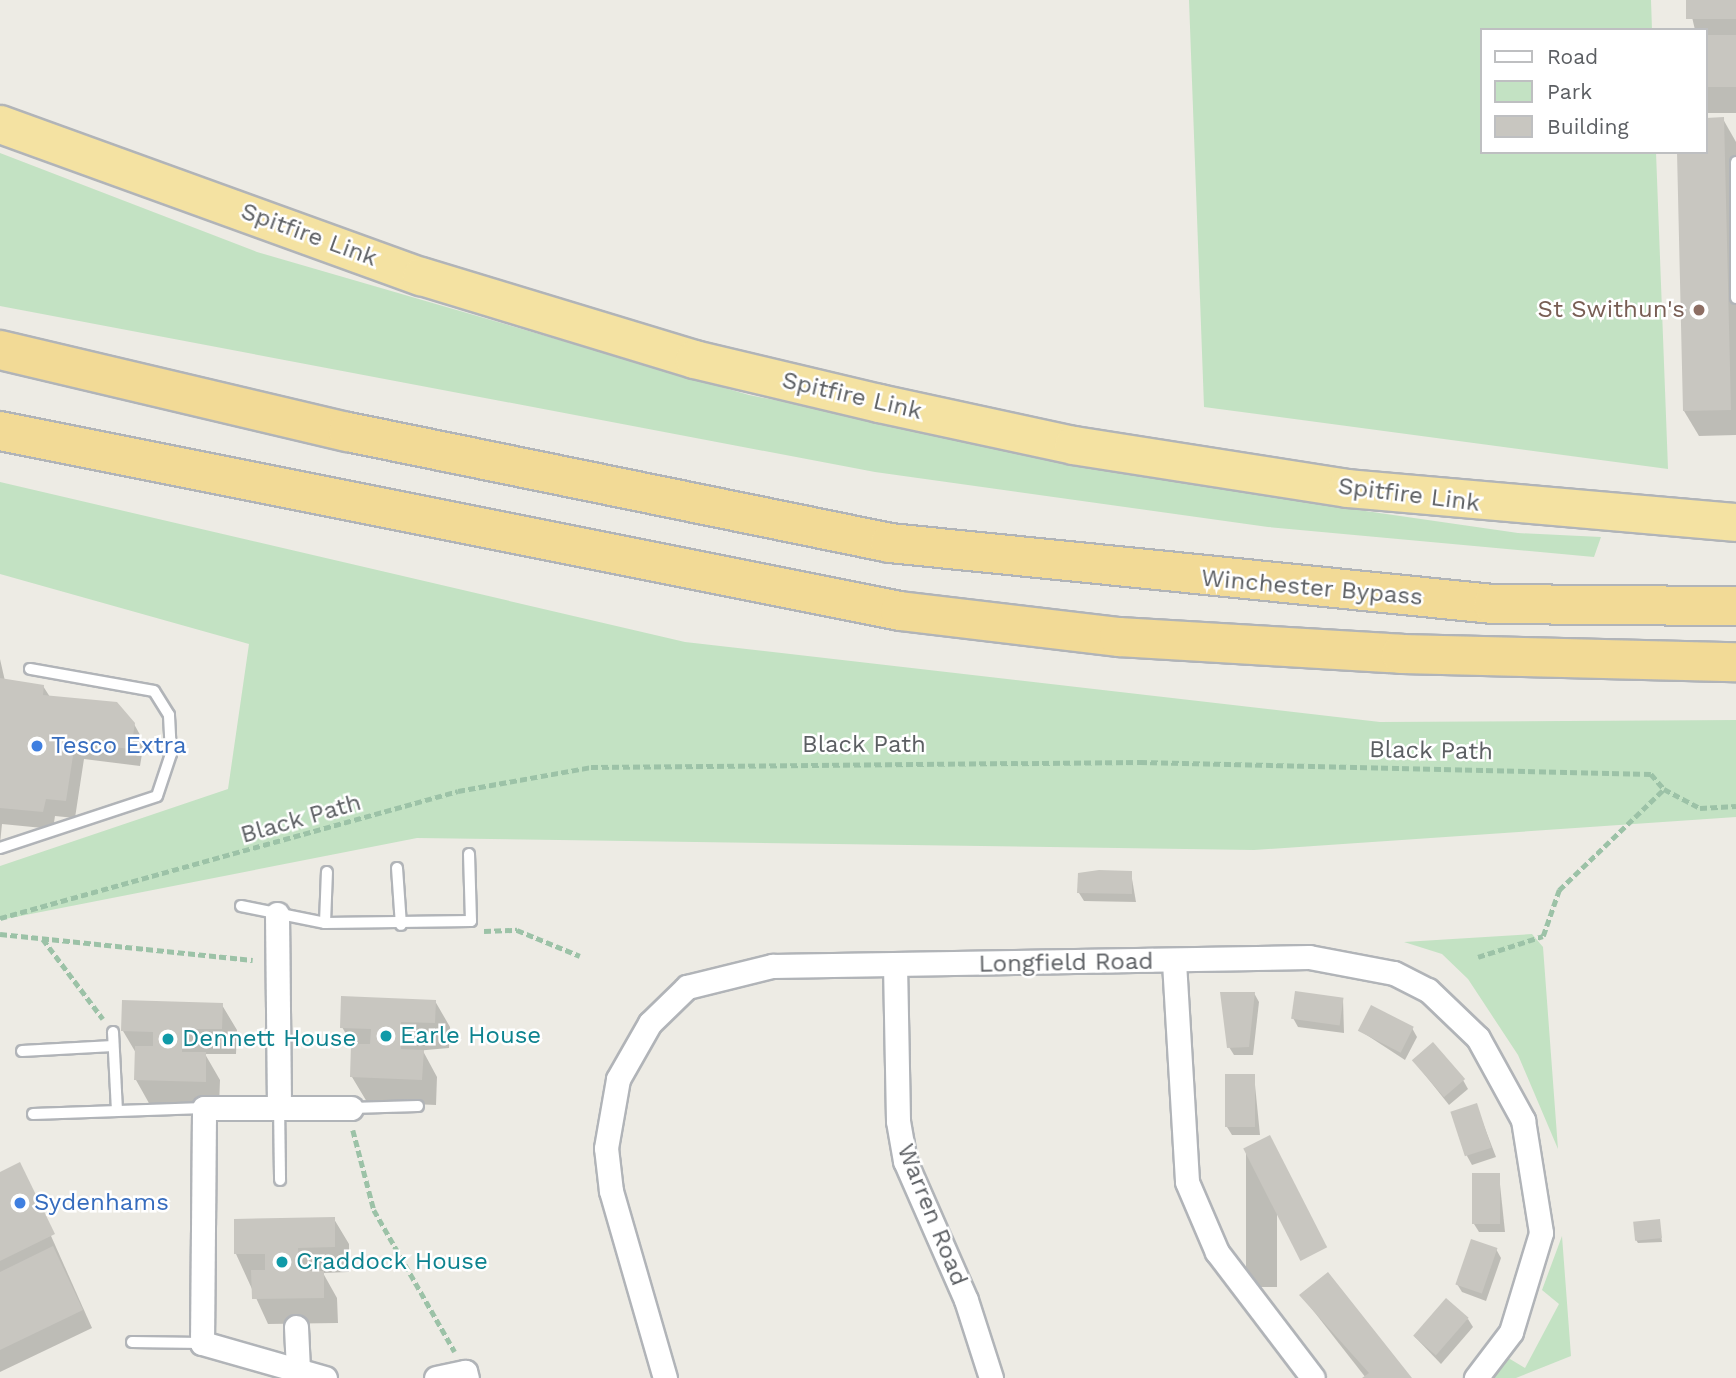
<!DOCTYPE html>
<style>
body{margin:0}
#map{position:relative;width:1736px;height:1378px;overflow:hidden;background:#edebe4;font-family:"Work Sans",sans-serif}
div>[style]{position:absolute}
.green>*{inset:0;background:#c3e2c3}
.shadow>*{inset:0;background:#0003;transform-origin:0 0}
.building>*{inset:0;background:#c8c6c0;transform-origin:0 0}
.path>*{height:4.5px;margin-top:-2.25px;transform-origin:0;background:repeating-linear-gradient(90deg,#9cc2a7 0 7px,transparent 0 10.5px)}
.roads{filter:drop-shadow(2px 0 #b1b4b8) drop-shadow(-2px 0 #b1b4b8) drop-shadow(0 2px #b1b4b8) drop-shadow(0 -2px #b1b4b8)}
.service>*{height:10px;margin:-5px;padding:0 5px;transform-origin:5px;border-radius:5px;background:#fff}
.minor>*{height:23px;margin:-11.5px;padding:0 11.5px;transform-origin:11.5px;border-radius:11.5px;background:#fff}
.trunk>*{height:37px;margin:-18.5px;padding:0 18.5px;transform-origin:18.5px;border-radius:18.5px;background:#f4e2a2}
.motorway>*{height:38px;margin:-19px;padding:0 19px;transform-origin:19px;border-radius:19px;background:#f2da96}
.dots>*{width:19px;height:19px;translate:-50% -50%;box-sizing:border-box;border:4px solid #fff;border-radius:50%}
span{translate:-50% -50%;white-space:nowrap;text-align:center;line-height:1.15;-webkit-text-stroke:5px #fff;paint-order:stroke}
.street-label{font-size:24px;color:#5c5f63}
.education-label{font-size:24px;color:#785e54}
.right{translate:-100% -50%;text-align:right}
.shop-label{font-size:24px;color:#366cbe}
.left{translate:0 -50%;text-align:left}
.culture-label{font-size:24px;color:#0d838f}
.legend{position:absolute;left:1480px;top:28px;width:228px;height:126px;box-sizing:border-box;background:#fff;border:2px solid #bebfc1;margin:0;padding:9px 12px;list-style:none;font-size:21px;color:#5c5f63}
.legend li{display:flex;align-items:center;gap:14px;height:35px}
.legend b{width:35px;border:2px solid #bebfc1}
</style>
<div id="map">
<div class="green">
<i style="clip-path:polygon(1189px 0,1651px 0,1652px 30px,1482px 30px,1482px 152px,1656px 152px,1668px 469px,1204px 407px)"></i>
<i style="clip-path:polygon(0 153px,257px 252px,749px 395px,1310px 503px,1518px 533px,1601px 537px,1594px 557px,1268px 527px,875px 472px,0 306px)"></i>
<i style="clip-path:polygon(0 482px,685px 642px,1380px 722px,1736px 720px,1736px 817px,1254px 850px,417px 838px,0 920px,0 866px,228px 789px,249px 644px,0 574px)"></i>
<i style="clip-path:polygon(1532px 934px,1543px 947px,1558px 1149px,1518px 1055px,1468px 979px,1442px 954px,1404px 942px)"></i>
<i style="clip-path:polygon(1562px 1236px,1571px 1356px,1516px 1378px,1490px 1378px,1505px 1356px,1525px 1368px,1559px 1304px,1542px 1290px)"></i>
</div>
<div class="shadow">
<i style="clip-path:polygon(1688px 0,1736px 0,1736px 113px,1706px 113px,1706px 30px,1695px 30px)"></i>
<i style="clip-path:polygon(1723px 119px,1736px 142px,1736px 435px,1699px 436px,1684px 411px,1706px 152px)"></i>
<i style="clip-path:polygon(0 659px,5px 681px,43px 686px,50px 697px,134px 724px,144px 742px,140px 766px,84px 759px,75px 818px,55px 816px,53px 829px,2px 824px,0 844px)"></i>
<i style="clip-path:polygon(1131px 873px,1136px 902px,1084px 901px,1079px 893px)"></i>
<i style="clip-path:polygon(1254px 993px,1259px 1002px,1253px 1055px,1234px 1055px,1229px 1047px)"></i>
<i style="clip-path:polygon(1343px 999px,1344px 1033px,1298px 1027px,1293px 1018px)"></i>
<i style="clip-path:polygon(435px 1001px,450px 1027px,449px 1048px,415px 1051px,423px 1051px,437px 1077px,436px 1105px,367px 1102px,352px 1077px,353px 1046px,342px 1027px)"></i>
<i style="clip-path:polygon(222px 1005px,237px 1030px,236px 1054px,205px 1054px,220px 1080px,219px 1107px,150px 1105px,136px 1080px,136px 1053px,123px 1031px)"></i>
<i style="clip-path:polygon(1412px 1028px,1417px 1037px,1405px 1060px,1359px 1030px)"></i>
<i style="clip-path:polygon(1414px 1061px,1463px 1080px,1468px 1089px,1449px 1105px)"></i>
<i style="clip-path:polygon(1254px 1075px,1260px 1135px,1232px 1135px,1227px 1127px)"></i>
<i style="clip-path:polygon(1476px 1105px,1496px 1157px,1472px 1165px,1467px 1156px)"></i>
<i style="left:1246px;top:1150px;width:31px;height:137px"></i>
<i style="clip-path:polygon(19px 1164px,92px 1328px,0 1372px,0 1173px)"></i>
<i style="clip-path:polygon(1499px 1175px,1505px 1232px,1479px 1232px,1474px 1224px)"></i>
<i style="clip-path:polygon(334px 1219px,349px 1244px,349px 1272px,323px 1273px,337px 1298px,338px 1323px,268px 1324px,236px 1254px)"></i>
<i style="clip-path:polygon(1659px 1221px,1662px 1242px,1638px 1243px,1636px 1240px)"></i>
<i style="clip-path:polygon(1496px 1249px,1501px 1258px,1486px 1301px,1462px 1292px,1457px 1284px)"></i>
<i style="clip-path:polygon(1301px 1295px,1410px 1378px,1366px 1378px)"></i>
<i style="clip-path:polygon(1468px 1319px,1473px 1327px,1441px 1364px,1415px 1337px)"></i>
</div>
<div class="building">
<i style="left:1686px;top:0;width:50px;height:19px"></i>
<i style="left:1736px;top:35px;width:52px;height:30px;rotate:90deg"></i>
<i style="clip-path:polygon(1724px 117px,1731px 410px,1683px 411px,1677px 152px,1706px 152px,1706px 118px)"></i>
<i style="clip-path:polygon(0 678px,44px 685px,43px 695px,117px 702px,135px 723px,131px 749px,75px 743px,66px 801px,46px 799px,43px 812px,0 808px)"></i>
<i style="clip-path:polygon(1099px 870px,1132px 871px,1132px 894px,1077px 893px,1078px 873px)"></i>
<i style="left:1295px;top:991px;width:49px;height:28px;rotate:8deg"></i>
<i style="clip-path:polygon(1220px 992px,1255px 992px,1249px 1047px,1227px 1048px)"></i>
<i style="clip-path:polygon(341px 996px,436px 1000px,435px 1023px,401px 1022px,401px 1049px,424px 1050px,422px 1080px,350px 1077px,351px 1044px,370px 1044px,371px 1029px,340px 1028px)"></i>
<i style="clip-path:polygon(122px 1000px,223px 1003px,222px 1029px,183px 1029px,182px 1052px,206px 1052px,206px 1082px,134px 1080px,135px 1046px,153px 1046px,153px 1032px,121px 1031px)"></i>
<i style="left:1371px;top:1005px;width:48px;height:29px;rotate:27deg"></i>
<i style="left:1433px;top:1042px;width:49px;height:28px;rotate:49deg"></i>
<i style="left:1225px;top:1074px;width:30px;height:53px"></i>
<i style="left:1477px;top:1103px;width:47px;height:28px;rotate:72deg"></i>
<i style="left:1270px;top:1135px;width:126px;height:30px;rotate:63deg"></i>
<i style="clip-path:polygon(20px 1162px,55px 1234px,0 1261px,0 1172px)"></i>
<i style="left:1472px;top:1173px;width:28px;height:51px"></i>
<i style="clip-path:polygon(335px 1217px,335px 1247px,298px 1248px,299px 1271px,324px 1271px,324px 1298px,252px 1299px,251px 1270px,265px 1270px,265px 1254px,234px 1254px,234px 1219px)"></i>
<i style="left:1660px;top:1219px;width:19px;height:27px;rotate:84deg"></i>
<i style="left:1471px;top:1239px;width:28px;height:48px;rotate:19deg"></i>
<i style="clip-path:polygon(53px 1246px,83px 1310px,0 1350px,0 1272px)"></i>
<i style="clip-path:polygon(1328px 1272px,1412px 1378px,1362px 1378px,1369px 1373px,1299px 1295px)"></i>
<i style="left:1446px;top:1298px;width:30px;height:50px;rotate:41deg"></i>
</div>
<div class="path">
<i style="left:0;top:918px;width:475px;rotate:-15.5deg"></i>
<i style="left:458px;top:791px;width:135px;rotate:-10.2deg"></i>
<i style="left:591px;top:767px;width:549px;rotate:-0.52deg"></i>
<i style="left:1140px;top:762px;width:511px;rotate:1.35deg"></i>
<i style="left:1651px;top:774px;width:20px;rotate:49deg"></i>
<i style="left:1664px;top:789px;width:41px;rotate:27.8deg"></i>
<i style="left:1700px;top:808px;width:36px;rotate:-3deg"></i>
<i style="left:484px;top:931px;width:33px;rotate:-2deg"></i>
<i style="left:517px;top:930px;width:68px;rotate:22.4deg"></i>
<i style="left:0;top:934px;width:254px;rotate:5.9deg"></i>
<i style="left:43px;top:939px;width:100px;rotate:53.1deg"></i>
<i style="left:1478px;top:957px;width:68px;rotate:-17.9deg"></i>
<i style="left:1543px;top:936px;width:49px;rotate:-70.8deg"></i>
<i style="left:1559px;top:890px;width:146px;rotate:-43.9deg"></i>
<i style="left:353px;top:1130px;width:83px;rotate:75.3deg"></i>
<i style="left:374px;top:1210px;width:163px;rotate:60.3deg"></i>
</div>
<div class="roads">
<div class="service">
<i style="left:1736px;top:162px;width:136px;rotate:90deg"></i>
<i style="left:0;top:848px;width:165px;rotate:-18.3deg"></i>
<i style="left:157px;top:796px;width:44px;rotate:-71.6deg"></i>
<i style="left:171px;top:754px;width:39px;rotate:-93deg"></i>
<i style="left:169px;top:715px;width:28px;rotate:-122deg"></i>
<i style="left:154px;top:691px;width:126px;rotate:-169.9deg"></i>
<i style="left:397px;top:868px;width:57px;rotate:86deg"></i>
<i style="left:241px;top:906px;width:86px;rotate:11.4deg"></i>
<i style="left:325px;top:923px;width:146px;rotate:-0.8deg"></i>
<i style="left:471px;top:921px;width:67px;rotate:-91.7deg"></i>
<i style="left:325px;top:923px;width:51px;rotate:-87.8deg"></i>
<i style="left:113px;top:1032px;width:79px;rotate:87.1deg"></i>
<i style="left:22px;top:1051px;width:91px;rotate:-3.1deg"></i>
<i style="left:279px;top:1105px;width:75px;rotate:89.2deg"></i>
<i style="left:351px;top:1108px;width:67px;rotate:-1.7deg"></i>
<i style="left:33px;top:1114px;width:171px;rotate:-2deg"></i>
<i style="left:132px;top:1342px;width:70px;rotate:0.8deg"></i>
</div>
<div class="minor">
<i style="left:277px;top:914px;width:190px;rotate:89.4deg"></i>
<i style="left:1174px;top:962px;width:220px;rotate:86.6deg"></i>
<i style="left:1187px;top:1182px;width:76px;rotate:66.8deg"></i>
<i style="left:1217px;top:1252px;width:158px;rotate:52.7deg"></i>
<i style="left:895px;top:964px;width:157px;rotate:88.9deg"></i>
<i style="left:898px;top:1121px;width:41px;rotate:80.1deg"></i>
<i style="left:905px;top:1161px;width:152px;rotate:66.3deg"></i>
<i style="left:966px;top:1300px;width:82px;rotate:72.2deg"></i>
<i style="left:296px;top:1327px;width:43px;rotate:87.3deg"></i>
<i style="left:325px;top:1378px;width:128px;rotate:-164.1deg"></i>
<i style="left:202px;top:1343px;width:235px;rotate:-89.5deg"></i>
<i style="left:204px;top:1108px;width:147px"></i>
<i style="left:436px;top:1378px;width:30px;rotate:-12deg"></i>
<i style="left:465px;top:1372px;width:6px;rotate:72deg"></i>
<i style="left:665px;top:1378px;width:195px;rotate:-106.1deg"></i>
<i style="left:611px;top:1191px;width:43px;rotate:-96.6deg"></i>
<i style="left:606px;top:1148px;width:70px;rotate:-80.1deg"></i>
<i style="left:618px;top:1079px;width:64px;rotate:-60.3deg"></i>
<i style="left:650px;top:1023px;width:52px;rotate:-44.2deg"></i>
<i style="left:687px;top:987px;width:88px;rotate:-13.9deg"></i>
<i style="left:772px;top:966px;width:537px;rotate:-0.96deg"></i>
<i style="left:1309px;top:957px;width:86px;rotate:10.7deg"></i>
<i style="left:1394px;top:973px;width:38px;rotate:27deg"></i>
<i style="left:1428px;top:990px;width:69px;rotate:43.8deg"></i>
<i style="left:1478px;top:1038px;width:94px;rotate:61.2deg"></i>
<i style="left:1523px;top:1120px;width:114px;rotate:80.9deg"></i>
<i style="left:1541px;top:1233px;width:103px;rotate:106.9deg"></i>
<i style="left:1511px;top:1332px;width:58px;rotate:127.3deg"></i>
</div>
<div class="trunk">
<i style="left:0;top:124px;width:448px;rotate:19.9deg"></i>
<i style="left:421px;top:276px;width:285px;rotate:16.9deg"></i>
<i style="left:694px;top:359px;width:190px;rotate:13.4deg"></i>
<i style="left:879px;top:403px;width:198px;rotate:12.2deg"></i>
<i style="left:1073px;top:445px;width:277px;rotate:8.9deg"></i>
<i style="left:1347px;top:488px;width:390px;rotate:5deg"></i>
</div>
<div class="motorway">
<i style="left:0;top:350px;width:358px;rotate:13.3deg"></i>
<i style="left:348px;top:432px;width:553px;rotate:11.57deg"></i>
<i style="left:890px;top:543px;width:606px;rotate:5.78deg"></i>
<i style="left:1493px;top:604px;width:243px;rotate:0.5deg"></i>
<i style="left:0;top:431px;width:918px;rotate:11.31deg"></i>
<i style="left:900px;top:611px;width:221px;rotate:6.8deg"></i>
<i style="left:1119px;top:637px;width:283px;rotate:3.4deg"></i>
<i style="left:1401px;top:654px;width:335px;rotate:1.4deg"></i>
</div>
</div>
<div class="dots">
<i style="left:1699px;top:310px;background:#8d6e63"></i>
<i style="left:37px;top:746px;background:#3f7fe0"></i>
<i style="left:386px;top:1036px;background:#0f9aa8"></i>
<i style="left:168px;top:1039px;background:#0f9aa8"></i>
<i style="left:20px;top:1203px;background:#3f7fe0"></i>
<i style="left:282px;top:1262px;background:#0f9aa8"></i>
</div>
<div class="street-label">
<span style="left:309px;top:235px;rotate:20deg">Spitfire Link</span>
<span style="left:852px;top:396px;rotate:13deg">Spitfire Link</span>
<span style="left:1409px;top:495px;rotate:7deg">Spitfire Link</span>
<span style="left:1312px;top:588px;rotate:5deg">Winchester Bypass</span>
<span style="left:864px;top:745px">Black Path</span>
<span style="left:1431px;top:751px;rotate:1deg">Black Path</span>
<span style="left:301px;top:819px;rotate:-16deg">Black Path</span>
<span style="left:1066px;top:963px;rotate:-1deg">Longfield Road</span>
<span style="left:932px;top:1215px;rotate:68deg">Warren Road</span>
</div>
<div class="education-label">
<span class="right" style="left:1685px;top:310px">St Swithun's</span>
</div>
<div class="shop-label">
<span class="left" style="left:51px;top:746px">Tesco Extra</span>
<span class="left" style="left:34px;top:1203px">Sydenhams</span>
</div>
<div class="culture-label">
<span class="left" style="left:400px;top:1036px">Earle House</span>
<span class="left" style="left:182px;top:1039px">Dennett House</span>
<span class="left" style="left:296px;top:1262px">Craddock House</span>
</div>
<ul class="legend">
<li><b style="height:9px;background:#fff"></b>Road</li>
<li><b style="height:19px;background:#c3e2c3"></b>Park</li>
<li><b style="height:19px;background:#c8c6c0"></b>Building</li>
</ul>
</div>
